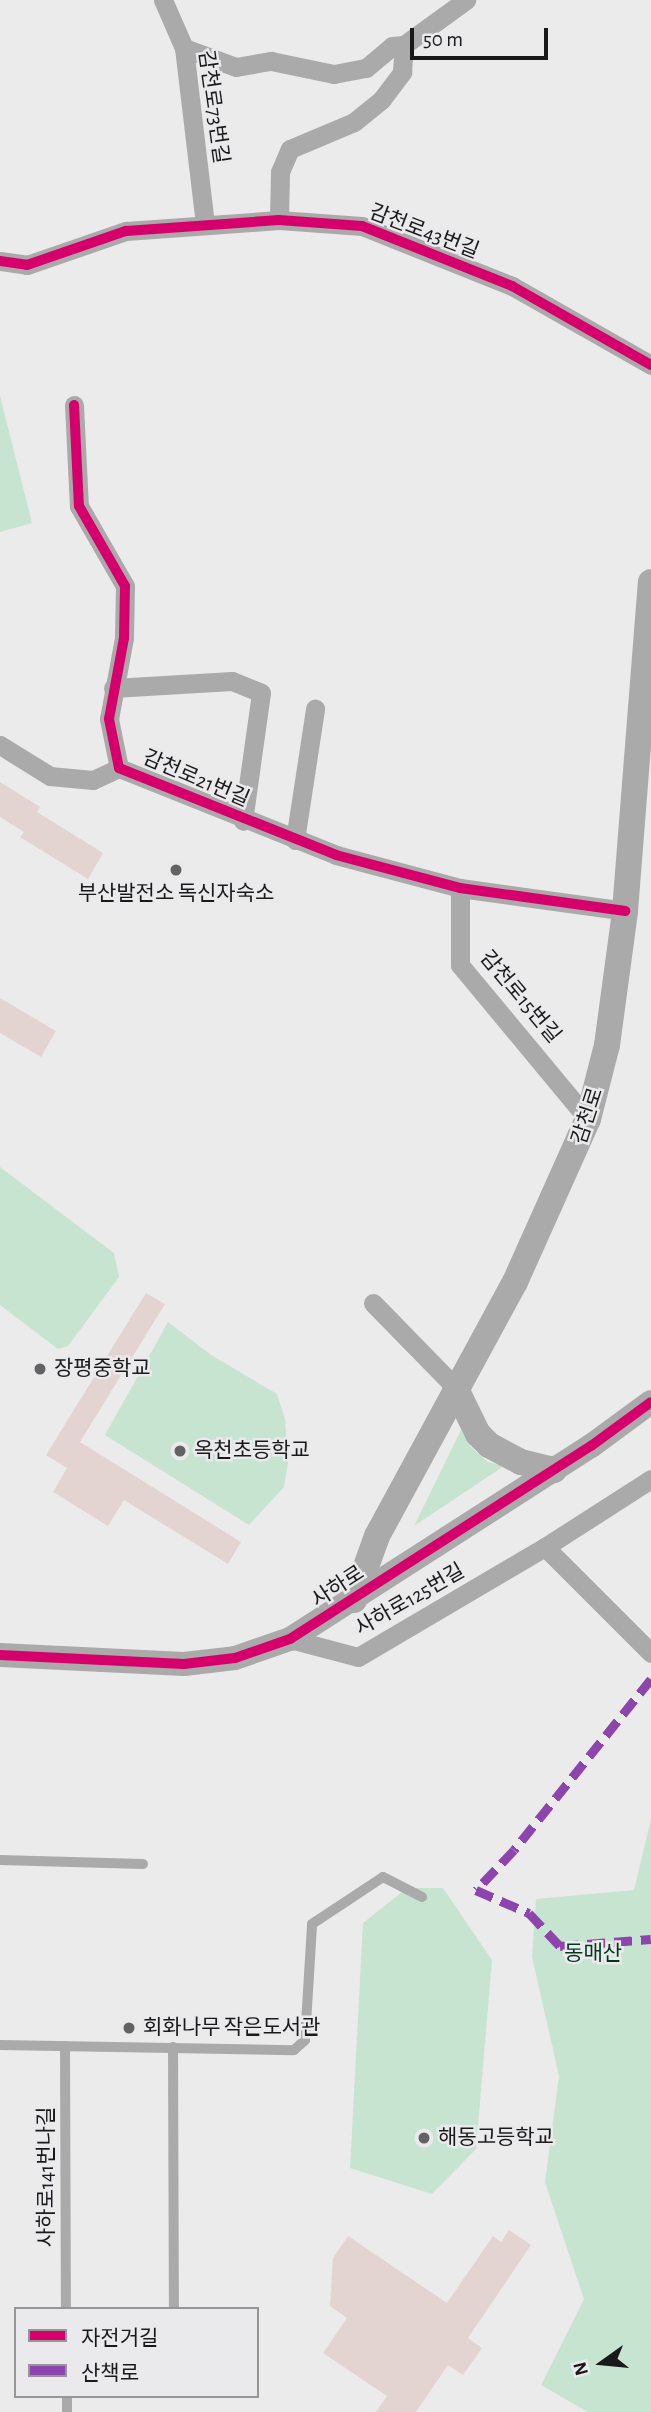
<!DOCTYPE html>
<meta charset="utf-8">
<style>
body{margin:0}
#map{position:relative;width:651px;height:2412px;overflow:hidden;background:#ebebeb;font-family:"Alegreya Sans","Noto Sans KR",sans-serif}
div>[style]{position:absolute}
.green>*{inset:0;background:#c7e4d1}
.building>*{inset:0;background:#e3d4d2}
.service>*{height:10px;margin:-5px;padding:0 5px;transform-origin:5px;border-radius:5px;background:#aaa}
.minor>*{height:19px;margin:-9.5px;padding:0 9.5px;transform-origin:9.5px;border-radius:9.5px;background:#aaa}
.tertiary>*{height:24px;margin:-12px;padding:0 12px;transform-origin:12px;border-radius:12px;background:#aaa}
.secondary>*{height:26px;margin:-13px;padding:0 13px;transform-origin:13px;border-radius:13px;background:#aaa}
.quiet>*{height:9px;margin-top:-4.5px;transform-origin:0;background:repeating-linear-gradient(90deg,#8e44ad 0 18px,transparent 0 27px)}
.cycleway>*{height:10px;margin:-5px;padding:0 5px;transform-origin:5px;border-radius:5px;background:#d6006c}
.dots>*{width:19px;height:19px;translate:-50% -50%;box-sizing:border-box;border:4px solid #eaeaec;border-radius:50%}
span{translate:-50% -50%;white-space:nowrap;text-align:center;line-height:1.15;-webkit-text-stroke:5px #eaeaec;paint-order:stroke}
.street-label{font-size:21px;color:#19191a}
.poi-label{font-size:21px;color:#19191a}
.left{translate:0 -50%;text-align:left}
.park-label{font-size:21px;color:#00361c}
.legend{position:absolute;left:14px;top:2307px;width:245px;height:91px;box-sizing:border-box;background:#eaeaec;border:2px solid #969698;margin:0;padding:9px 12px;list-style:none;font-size:21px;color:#19191a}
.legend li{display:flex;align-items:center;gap:14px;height:35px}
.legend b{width:35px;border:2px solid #969698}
.north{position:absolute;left:567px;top:2328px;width:70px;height:70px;-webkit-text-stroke:5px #eaeaec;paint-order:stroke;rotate:255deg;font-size:19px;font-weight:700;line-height:28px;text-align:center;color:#19191a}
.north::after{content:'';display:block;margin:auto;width:24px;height:32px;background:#19191a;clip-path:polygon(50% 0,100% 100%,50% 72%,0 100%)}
.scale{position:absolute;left:410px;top:28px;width:138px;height:32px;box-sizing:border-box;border:4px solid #19191a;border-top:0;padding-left:9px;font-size:21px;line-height:24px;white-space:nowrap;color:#19191a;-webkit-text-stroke:5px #eaeaec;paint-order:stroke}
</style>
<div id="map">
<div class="green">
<i style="clip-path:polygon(0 396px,32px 523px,0 532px)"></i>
<i style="clip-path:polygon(0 1167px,114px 1253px,119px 1277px,68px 1346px,58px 1349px,0 1305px)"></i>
<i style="clip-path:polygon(168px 1322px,211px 1355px,277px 1394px,285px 1419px,288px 1463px,284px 1487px,249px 1525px,105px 1435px)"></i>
<i style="clip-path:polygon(462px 1428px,471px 1447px,488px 1462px,504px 1466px,414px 1526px)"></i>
<i style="clip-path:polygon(651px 1819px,651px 2412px,588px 2412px,541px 2385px,584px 2299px,545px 2182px,559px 2076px,532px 1957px,536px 1899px,634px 1890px)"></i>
<i style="clip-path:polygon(407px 1888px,443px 1888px,492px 1960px,476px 2149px,432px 2194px,350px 2168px,363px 1923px)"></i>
</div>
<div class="building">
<i style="clip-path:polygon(0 782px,40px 807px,37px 812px,103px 853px,88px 879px,20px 837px,24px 832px,0 817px)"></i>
<i style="clip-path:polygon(0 998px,56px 1031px,41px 1057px,0 1033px)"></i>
<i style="clip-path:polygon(146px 1293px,165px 1304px,80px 1442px,241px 1542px,228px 1564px,124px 1500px,108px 1526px,53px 1492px,67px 1468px,46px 1455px)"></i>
<i style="clip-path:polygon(509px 2230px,531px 2245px,468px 2338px,482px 2348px,463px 2375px,448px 2365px,416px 2412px,376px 2412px,387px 2396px,323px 2353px,347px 2318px,330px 2306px,333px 2258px,348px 2236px,447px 2303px,493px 2236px,501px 2242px)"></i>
</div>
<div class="service">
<i style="left:0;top:1860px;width:143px;rotate:1.6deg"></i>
<i style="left:0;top:2045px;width:294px;rotate:1deg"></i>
<i style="left:294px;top:2050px;width:15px;rotate:-42deg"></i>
<i style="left:305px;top:2040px;width:116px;rotate:-86.5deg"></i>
<i style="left:312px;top:1924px;width:85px;rotate:-33.5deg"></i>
<i style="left:383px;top:1877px;width:44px;rotate:27.1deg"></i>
<i style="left:65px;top:2046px;width:263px;rotate:89.8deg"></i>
<i style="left:173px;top:2047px;width:262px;rotate:89.8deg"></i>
<i style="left:67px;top:2396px;width:16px;rotate:90deg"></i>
</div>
<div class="minor">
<i style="left:163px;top:0;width:52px;rotate:66.4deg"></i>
<i style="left:184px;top:48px;width:177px;rotate:83.2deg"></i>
<i style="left:184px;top:48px;width:55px;rotate:20.1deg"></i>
<i style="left:236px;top:67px;width:36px;rotate:-10deg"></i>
<i style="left:271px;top:61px;width:64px;rotate:11.7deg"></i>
<i style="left:334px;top:74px;width:33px;rotate:-11deg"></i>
<i style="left:366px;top:68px;width:34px;rotate:-40deg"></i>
<i style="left:392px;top:46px;width:12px;rotate:-5deg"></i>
<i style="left:404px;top:45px;width:77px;rotate:-36deg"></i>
<i style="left:279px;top:220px;width:48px;rotate:-88.8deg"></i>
<i style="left:280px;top:172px;width:25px;rotate:-67deg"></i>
<i style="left:290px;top:149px;width:69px;rotate:-22.9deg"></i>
<i style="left:354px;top:122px;width:36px;rotate:-39deg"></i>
<i style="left:382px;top:99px;width:34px;rotate:-53deg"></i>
<i style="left:402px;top:72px;width:27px;rotate:-86deg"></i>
<i style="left:0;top:261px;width:27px;rotate:8deg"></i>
<i style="left:27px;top:265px;width:105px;rotate:-19deg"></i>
<i style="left:126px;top:231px;width:153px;rotate:-4.1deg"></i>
<i style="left:279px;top:220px;width:83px;rotate:4.1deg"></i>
<i style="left:362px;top:226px;width:162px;rotate:21.8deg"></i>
<i style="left:512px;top:286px;width:160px;rotate:29.6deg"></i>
<i style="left:74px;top:405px;width:101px;rotate:87.2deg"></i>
<i style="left:79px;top:506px;width:92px;rotate:60.1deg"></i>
<i style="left:125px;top:586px;width:52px;rotate:91.1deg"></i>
<i style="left:124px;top:638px;width:82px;rotate:100.5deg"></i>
<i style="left:109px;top:719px;width:50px;rotate:78.5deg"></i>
<i style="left:119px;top:768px;width:234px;rotate:21.8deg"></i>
<i style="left:336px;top:855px;width:128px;rotate:14.9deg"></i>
<i style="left:460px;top:888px;width:167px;rotate:7.9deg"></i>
<i style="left:113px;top:688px;width:119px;rotate:-3.4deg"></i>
<i style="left:232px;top:681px;width:31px;rotate:22deg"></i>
<i style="left:261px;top:693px;width:129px;rotate:98deg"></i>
<i style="left:0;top:745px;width:59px;rotate:31.8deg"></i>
<i style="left:50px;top:776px;width:43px;rotate:5.3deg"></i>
<i style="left:93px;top:780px;width:29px;rotate:-25deg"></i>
<i style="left:295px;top:840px;width:133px;rotate:-81.3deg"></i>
<i style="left:460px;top:888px;width:77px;rotate:90deg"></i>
<i style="left:460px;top:965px;width:200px;rotate:50.3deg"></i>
<i style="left:373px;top:1303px;width:117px;rotate:45.7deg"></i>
<i style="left:545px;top:1547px;width:126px;rotate:-32.7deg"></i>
<i style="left:290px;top:1639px;width:70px;rotate:14.8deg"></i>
<i style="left:358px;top:1657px;width:217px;rotate:-30.5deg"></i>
<i style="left:545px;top:1547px;width:150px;rotate:45deg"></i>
</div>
<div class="tertiary">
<i style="left:0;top:1655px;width:184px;rotate:2.8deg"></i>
<i style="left:184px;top:1664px;width:51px;rotate:-6.7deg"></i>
<i style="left:235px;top:1658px;width:58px;rotate:-19.1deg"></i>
<i style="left:290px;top:1639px;width:358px;rotate:-32.7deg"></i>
<i style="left:591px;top:1446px;width:74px;rotate:-36.3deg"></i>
</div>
<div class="secondary">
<i style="left:455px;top:1387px;width:52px;rotate:63.9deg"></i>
<i style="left:478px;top:1434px;width:16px;rotate:45deg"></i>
<i style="left:489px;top:1445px;width:36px;rotate:28deg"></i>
<i style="left:521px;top:1462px;width:34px;rotate:14deg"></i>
<i style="left:354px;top:1600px;width:68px;rotate:-70.2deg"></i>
<i style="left:377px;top:1536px;width:289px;rotate:-61.5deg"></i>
<i style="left:515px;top:1282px;width:179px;rotate:-65.9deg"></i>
<i style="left:588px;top:1119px;width:76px;rotate:-75.6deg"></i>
<i style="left:607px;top:1045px;width:135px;rotate:-82.3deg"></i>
<i style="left:625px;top:911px;width:330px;rotate:-85.5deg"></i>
</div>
<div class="quiet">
<i style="left:651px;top:1679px;width:219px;rotate:128.7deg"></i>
<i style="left:514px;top:1850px;width:55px;rotate:133.5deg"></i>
<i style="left:476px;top:1890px;width:58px;rotate:23.5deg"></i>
<i style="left:529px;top:1913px;width:45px;rotate:46.8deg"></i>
<i style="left:560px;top:1946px;width:91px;rotate:-4.4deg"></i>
</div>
<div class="cycleway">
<i style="left:0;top:261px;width:27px;rotate:8deg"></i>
<i style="left:27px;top:265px;width:105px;rotate:-19deg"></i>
<i style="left:126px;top:231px;width:153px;rotate:-4.1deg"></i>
<i style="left:279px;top:220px;width:83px;rotate:4.1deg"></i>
<i style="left:362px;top:226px;width:162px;rotate:21.8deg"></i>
<i style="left:512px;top:286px;width:160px;rotate:29.6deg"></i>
<i style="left:74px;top:405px;width:101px;rotate:87.2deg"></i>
<i style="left:79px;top:506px;width:92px;rotate:60.1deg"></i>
<i style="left:125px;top:586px;width:52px;rotate:91.1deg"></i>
<i style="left:124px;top:638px;width:82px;rotate:100.5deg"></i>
<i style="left:109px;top:719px;width:50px;rotate:78.5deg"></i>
<i style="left:119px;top:768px;width:234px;rotate:21.8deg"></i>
<i style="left:336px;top:855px;width:128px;rotate:14.9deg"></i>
<i style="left:460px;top:888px;width:167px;rotate:7.9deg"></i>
<i style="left:0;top:1655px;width:184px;rotate:2.8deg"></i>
<i style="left:184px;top:1664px;width:51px;rotate:-6.7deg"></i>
<i style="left:235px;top:1658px;width:58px;rotate:-19.1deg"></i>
<i style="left:290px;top:1639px;width:358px;rotate:-32.7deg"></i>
<i style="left:591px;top:1446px;width:74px;rotate:-36.3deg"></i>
</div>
<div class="dots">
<i style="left:176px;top:870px;background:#626263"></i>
<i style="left:40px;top:1369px;background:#626263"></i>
<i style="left:180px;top:1451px;background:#626263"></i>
<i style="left:129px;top:2028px;background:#626263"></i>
<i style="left:424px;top:2138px;background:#626263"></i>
</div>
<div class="street-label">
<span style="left:213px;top:107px;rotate:82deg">감천로73번길</span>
<span style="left:424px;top:232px;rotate:21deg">감천로43번길</span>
<span style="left:196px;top:779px;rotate:23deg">감천로21번길</span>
<span style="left:520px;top:997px;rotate:50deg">감천로15번길</span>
<span style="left:588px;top:1116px;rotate:-72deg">감천로</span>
<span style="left:338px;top:1587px;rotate:-33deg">사하로</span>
<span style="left:410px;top:1600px;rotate:-30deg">사하로125번길</span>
<span style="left:47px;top:2177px;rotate:-90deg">사하로141번나길</span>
</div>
<div class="poi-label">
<span style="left:176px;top:894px">부산발전소 독신자숙소</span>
<span class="left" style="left:54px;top:1369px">장평중학교</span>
<span class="left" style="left:194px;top:1451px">옥천초등학교</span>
<span class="left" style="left:143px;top:2028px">회화나무 작은도서관</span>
<span class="left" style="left:438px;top:2138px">해동고등학교</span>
</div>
<div class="park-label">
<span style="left:593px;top:1954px">동매산</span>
</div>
<ul class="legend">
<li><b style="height:9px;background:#d6006c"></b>자전거길</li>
<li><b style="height:9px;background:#8e44ad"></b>산책로</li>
</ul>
<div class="north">N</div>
<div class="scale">50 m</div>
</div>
